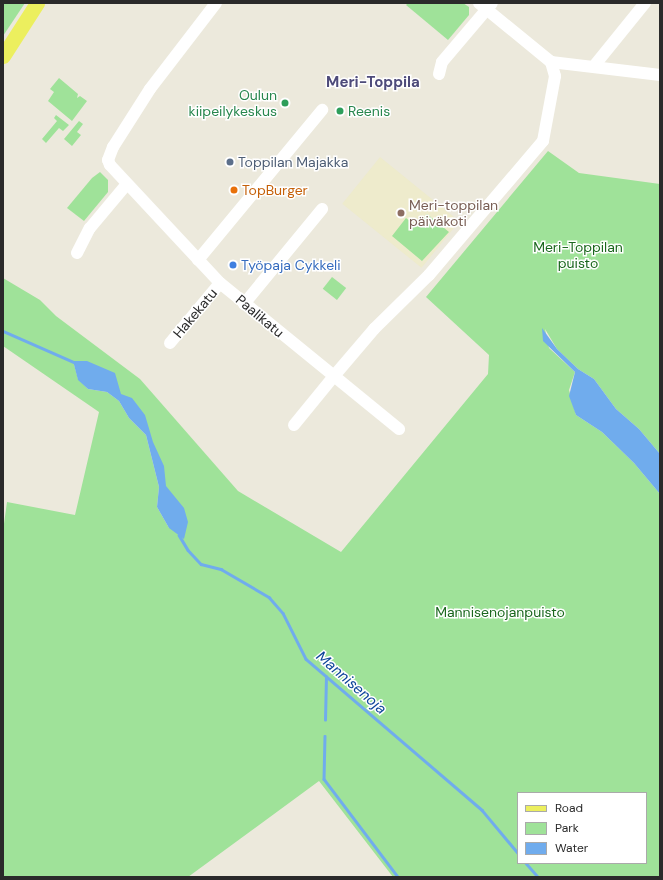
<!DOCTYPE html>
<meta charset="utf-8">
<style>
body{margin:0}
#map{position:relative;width:663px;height:880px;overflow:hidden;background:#ece9dc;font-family:"DM Sans",sans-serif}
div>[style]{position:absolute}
.education>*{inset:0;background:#eeebcc;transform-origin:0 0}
.green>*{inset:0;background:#9fe299;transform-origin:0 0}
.water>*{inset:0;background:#70aced}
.stream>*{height:2.5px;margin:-1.25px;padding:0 1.25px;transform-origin:1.25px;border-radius:1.25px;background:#70aced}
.minor>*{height:12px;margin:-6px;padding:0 6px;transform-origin:6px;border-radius:6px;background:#fff}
.major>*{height:15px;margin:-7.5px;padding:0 7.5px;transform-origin:7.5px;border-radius:7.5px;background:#ecef5e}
.dots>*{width:11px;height:11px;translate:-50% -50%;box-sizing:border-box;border:2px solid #fff;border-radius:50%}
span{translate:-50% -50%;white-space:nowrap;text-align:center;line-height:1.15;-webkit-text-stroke:3px #fff;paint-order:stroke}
.leisure-label{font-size:14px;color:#27864d}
.right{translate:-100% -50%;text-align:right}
.left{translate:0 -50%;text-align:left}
.service-label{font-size:14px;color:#4e5e75}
.food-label{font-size:14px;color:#c56008}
.education-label{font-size:14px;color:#785e54}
.park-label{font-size:14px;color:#1b671e}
.shop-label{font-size:14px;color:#366cbe}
.street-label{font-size:14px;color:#2a2a2a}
.neighbourhood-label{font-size:15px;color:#4e4b7a;font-weight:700}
.water-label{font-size:15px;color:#0e469a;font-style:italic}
.frame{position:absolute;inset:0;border:4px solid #2a2a2a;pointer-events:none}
.legend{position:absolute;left:517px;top:792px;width:130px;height:72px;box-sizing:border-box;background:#fff;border:1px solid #aaa;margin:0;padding:5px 7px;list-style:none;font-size:12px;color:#2a2a2a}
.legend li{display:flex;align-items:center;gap:8px;height:20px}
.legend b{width:20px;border:1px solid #aaa}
</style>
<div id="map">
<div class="education">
<i style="left:380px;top:157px;width:102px;height:60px;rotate:39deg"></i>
</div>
<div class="green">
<i style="clip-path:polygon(3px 3px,25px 3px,3px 36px)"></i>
<i style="clip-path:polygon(408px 3px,463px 3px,469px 7px,469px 15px,448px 40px,406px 5px)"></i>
<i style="clip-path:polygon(59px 78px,78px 94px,77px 98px,80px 96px,87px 101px,72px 121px,48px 101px,54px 92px,50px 89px)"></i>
<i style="clip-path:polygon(56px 115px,69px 125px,63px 131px,59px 128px,46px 143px,42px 139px,57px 121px,54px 118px)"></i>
<i style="clip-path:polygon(79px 121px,83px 124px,77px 132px,81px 135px,72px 146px,64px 139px)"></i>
<i style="clip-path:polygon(evenodd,548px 151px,579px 173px,660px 184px,660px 454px,639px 429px,616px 409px,594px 379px,578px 369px,557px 349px,545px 329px,549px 348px,575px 372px,569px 390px,576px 415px,602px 432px,634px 463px,660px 494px,660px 877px,393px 877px,319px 781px,188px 877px,3px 877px,3px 531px,7px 502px,75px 515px,99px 412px,3px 346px,3px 278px,40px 300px,56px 316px,140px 379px,238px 491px,341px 552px,488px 374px,489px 355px,426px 297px,548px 151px,73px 361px,140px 413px,158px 464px,169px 528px,157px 507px,159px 487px,146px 435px,129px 418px,119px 401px,107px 392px,88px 389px,78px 379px,73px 361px,548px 151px,518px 793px,646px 793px,646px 863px,518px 863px,518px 793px)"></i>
<i style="clip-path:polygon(100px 172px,108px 180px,108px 192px,84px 221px,67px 208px,92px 178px)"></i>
<i style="clip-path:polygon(427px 214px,449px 232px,422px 261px,392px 236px,406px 218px,417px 227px)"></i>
<i style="left:332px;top:277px;width:18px;height:15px;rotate:38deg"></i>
</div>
<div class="water">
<i style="clip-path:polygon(542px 328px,557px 349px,578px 369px,594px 379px,616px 409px,639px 429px,660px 454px,660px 494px,634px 463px,602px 432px,576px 415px,569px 396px,575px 372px,543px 341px)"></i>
<i style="clip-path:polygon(73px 361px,87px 361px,115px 373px,121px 394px,132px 398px,145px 415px,153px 442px,164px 466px,166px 486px,184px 508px,188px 522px,184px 539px,169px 528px,157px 507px,159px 487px,146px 435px,129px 418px,119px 401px,107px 392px,88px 389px,78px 380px)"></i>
</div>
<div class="stream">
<i style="left:3px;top:331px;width:77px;rotate:23.6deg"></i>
<i style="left:179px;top:535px;width:17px;rotate:59deg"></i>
<i style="left:188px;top:550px;width:19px;rotate:47deg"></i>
<i style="left:201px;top:564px;width:21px;rotate:14deg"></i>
<i style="left:221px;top:569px;width:56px;rotate:30.3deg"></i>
<i style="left:269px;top:597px;width:21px;rotate:49deg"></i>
<i style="left:283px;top:613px;width:51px;rotate:63.4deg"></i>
<i style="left:306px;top:659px;width:232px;rotate:40.6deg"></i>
<i style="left:482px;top:810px;width:56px;rotate:50.1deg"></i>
<i style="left:325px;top:720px;width:43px;rotate:-88.7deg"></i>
<i style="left:325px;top:736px;width:43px;rotate:91.3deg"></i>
<i style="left:324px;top:779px;width:123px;rotate:52.9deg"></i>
<i style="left:526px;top:863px;width:18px;rotate:49deg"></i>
</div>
<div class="minor">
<i style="left:216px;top:3px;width:108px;rotate:127.5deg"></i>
<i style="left:150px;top:89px;width:69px;rotate:122.5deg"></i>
<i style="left:113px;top:147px;width:14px;rotate:111deg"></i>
<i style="left:108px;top:160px;width:5px;rotate:68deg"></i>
<i style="left:110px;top:165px;width:161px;rotate:47deg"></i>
<i style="left:220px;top:283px;width:147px;rotate:39.2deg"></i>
<i style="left:334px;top:376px;width:62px;rotate:-49.6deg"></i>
<i style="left:374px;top:329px;width:77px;rotate:-44.5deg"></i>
<i style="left:429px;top:275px;width:176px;rotate:-49.6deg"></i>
<i style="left:543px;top:141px;width:66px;rotate:-79.5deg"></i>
<i style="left:555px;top:76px;width:15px;rotate:-106deg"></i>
<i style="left:551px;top:62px;width:93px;rotate:-140.7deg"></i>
<i style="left:551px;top:62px;width:110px;rotate:6.8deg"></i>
<i style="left:594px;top:66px;width:81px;rotate:-51deg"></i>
<i style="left:439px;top:74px;width:12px;rotate:-76deg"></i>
<i style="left:442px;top:62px;width:77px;rotate:-49.7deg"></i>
<i style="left:77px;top:253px;width:28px;rotate:-63deg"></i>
<i style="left:90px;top:228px;width:56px;rotate:-50.1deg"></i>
<i style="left:198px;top:260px;width:195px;rotate:-50.4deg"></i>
<i style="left:244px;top:304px;width:123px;rotate:-50.6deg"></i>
<i style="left:170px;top:343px;width:78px;rotate:-50.2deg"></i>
<i style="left:294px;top:425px;width:63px;rotate:-50.8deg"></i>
<i style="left:334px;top:376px;width:84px;rotate:39.2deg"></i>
</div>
<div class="major">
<i style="left:3px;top:56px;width:63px;rotate:-57.3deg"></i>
</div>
<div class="dots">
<i style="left:285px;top:103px;background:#2e9e5b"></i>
<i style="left:340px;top:111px;background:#2e9e5b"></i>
<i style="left:230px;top:162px;background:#5c6f8a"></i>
<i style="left:234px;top:190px;background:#e8710a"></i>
<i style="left:401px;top:213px;background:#8d6e63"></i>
<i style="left:233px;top:265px;background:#3f7fe0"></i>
</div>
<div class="leisure-label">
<span class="right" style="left:277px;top:103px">Oulun<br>kiipeilykeskus</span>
<span class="left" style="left:348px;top:111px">Reenis</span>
</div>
<div class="service-label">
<span class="left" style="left:238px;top:162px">Toppilan Majakka</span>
</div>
<div class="food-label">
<span class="left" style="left:242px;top:190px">TopBurger</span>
</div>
<div class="education-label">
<span class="left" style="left:409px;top:213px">Meri-toppilan<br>päiväkoti</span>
</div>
<div class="park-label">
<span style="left:578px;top:255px">Meri-Toppilan<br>puisto</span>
<span style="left:500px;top:612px">Mannisenojanpuisto</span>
</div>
<div class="shop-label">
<span class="left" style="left:241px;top:265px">Työpaja Cykkeli</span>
</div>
<div class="street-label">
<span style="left:195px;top:313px;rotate:-50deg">Hakekatu</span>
<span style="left:260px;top:316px;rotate:40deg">Paalikatu</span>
</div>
<div class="neighbourhood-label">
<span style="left:373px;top:83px">Meri-Toppila</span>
</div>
<div class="water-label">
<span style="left:351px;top:683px;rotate:41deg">Mannisenoja</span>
</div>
<div class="frame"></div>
<ul class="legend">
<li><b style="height:5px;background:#ecef5e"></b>Road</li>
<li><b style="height:11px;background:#9fe299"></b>Park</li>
<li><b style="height:11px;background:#70aced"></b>Water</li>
</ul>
</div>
